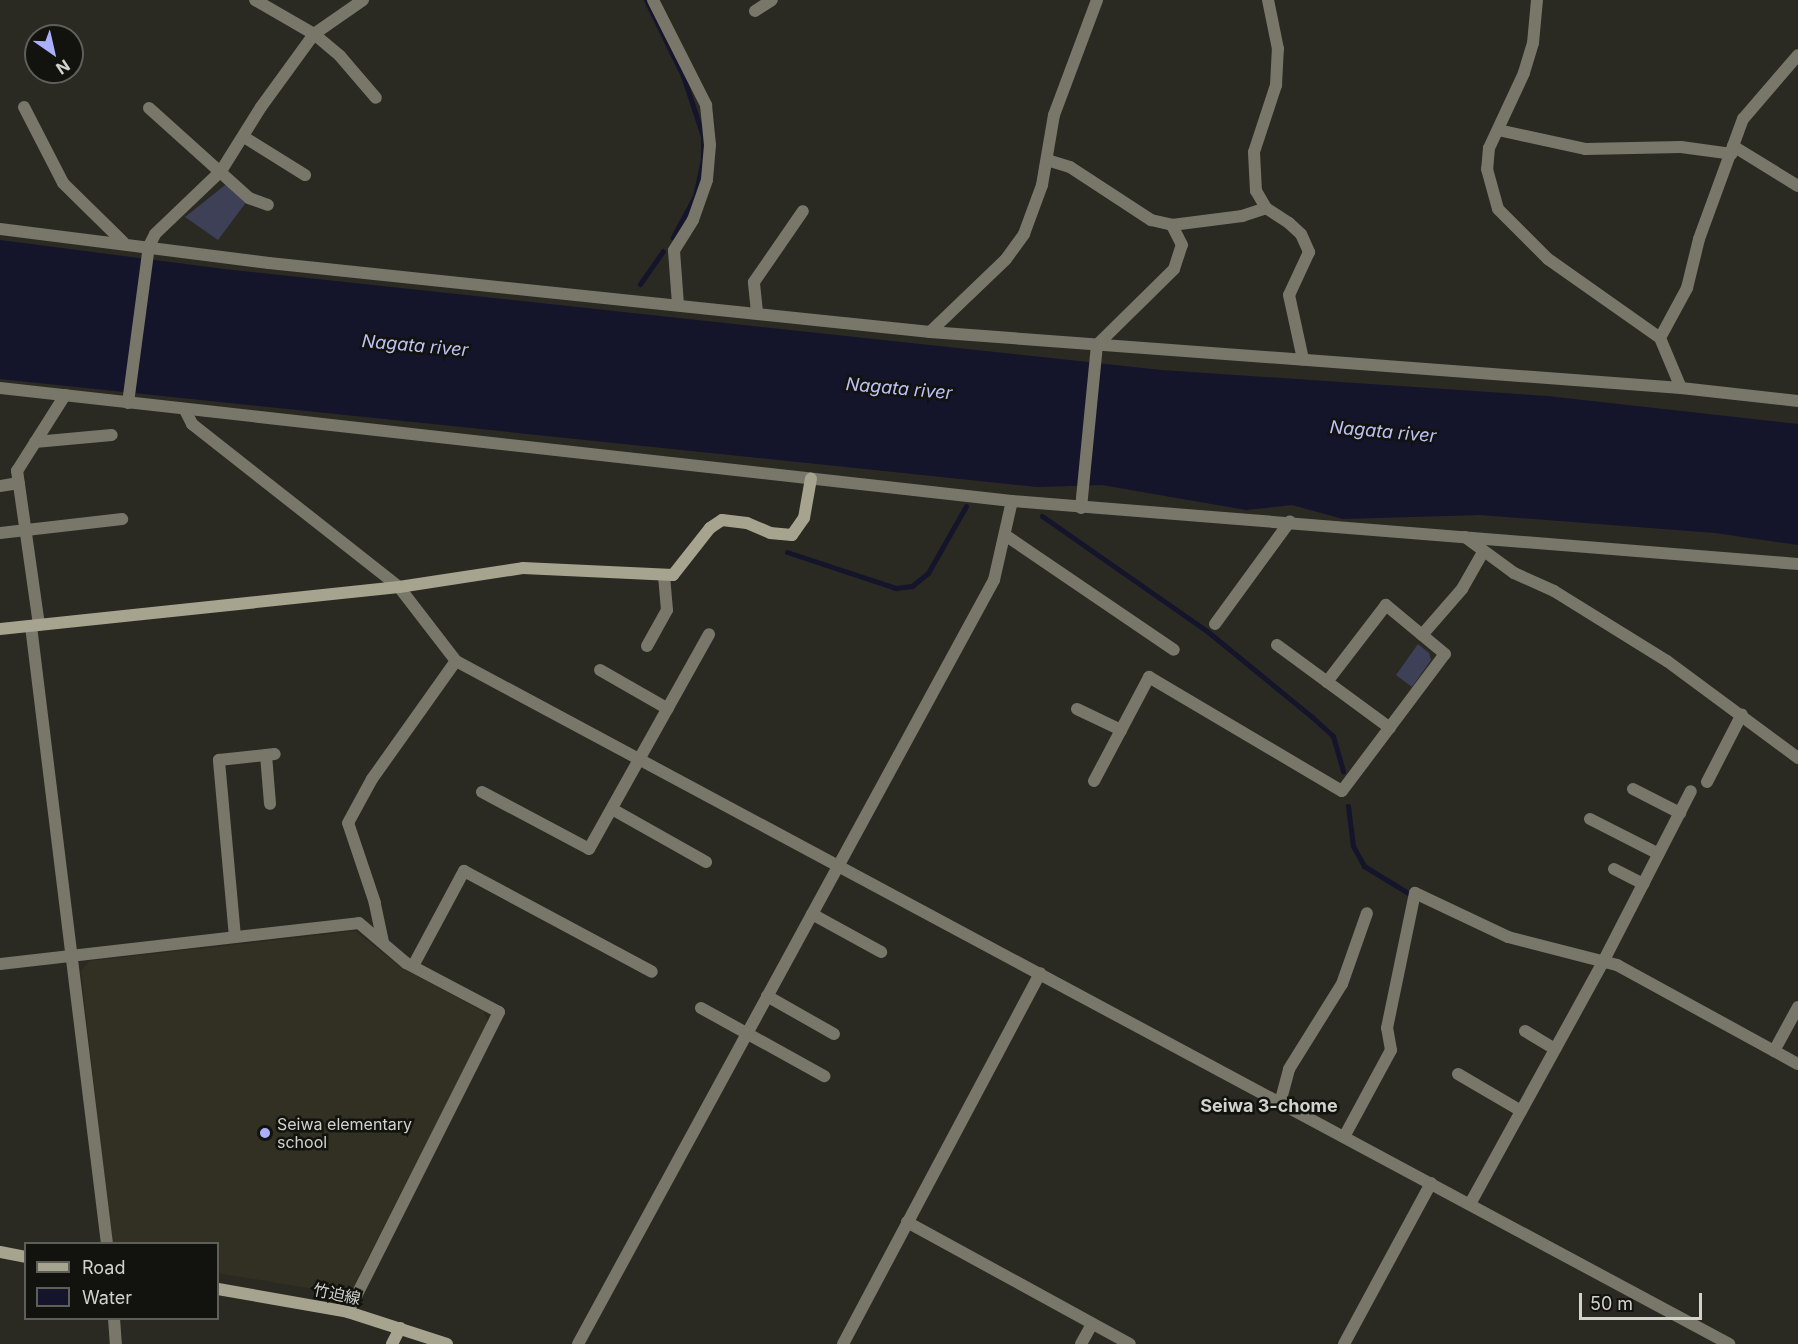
<!DOCTYPE html>
<meta charset="utf-8">
<style>
body{margin:0}
#map{position:relative;width:1798px;height:1344px;overflow:hidden;background:#2a2922;font-family:Inter,"Noto Sans JP",sans-serif}
div>[style]{position:absolute}
.built>*{inset:0;background:#313022}
.green>*{inset:0;background:#3e4058}
.water>*{inset:0;background:#14142b}
.stream>*{height:5px;margin:-2.5px;padding:0 2.5px;transform-origin:2.5px;border-radius:2.5px;background:#14142b}
.street>*{height:12px;margin:-6px;padding:0 6px;transform-origin:6px;border-radius:6px;background:#78776a}
.secondary>*{height:12px;margin:-6px;padding:0 6px;transform-origin:6px;border-radius:6px;background:#a6a48e}
.dots>*{width:16px;height:16px;translate:-50% -50%;box-sizing:border-box;border:3px solid #12120e;border-radius:50%}
span{translate:-50% -50%;white-space:nowrap;text-align:center;line-height:1.15;-webkit-text-stroke:5px #12120e;paint-order:stroke}
.poi-label{font-size:16px;color:#d2d2cd}
.left{translate:0 -50%;text-align:left}
.street-label{font-size:16px;color:#d2d2cd}
.water-label{font-size:18px;color:#bdc2f7;font-style:italic}
.neighbourhood-label{font-size:18px;color:#d2d2cd;font-weight:700}
.legend{position:absolute;left:24px;top:1242px;width:195px;height:78px;box-sizing:border-box;background:#12120e;border:2px solid #5f5f5a;margin:0;padding:8px 10px;list-style:none;font-size:18px;color:#d2d2cd}
.legend li{display:flex;align-items:center;gap:12px;height:30px}
.legend b{width:30px;border:2px solid #5f5f5a}
.north{position:absolute;left:24px;top:24px;width:60px;height:60px;box-sizing:border-box;background:#12120e;border:2px solid #5f5f5a;border-radius:50%;rotate:146deg;font-size:16px;font-weight:700;line-height:24px;text-align:center;color:#d2d2cd}
.north::after{content:'';display:block;margin:auto;width:21px;height:27px;background:#aab0fb;clip-path:polygon(50% 0,100% 100%,50% 72%,0 100%)}
.scale{position:absolute;left:1579px;top:1293px;width:123px;height:27px;box-sizing:border-box;border:3px solid #d2d2cd;border-top:0;padding-left:8px;font-size:18px;line-height:21px;white-space:nowrap;color:#d2d2cd;-webkit-text-stroke:4px #12120e;paint-order:stroke}
</style>
<div id="map">
<div class="built">
<i style="clip-path:polygon(355px 931px,402px 968px,484px 1012px,488px 1022px,349px 1295px,218px 1273px,218px 1244px,112px 1243px,81px 971px,89px 961px)"></i>
</div>
<div class="green">
<i style="clip-path:polygon(229px 182px,247px 201px,218px 240px,185px 217px)"></i>
<i style="clip-path:polygon(1418px 644px,1429px 653px,1431px 660px,1412px 687px,1396px 675px)"></i>
</div>
<div class="water">
<i style="clip-path:polygon(0 240px,224px 269px,1161px 370px,1547px 396px,1798px 424px,1798px 545px,1715px 533px,1480px 515px,1343px 519px,1292px 505px,1246px 510px,1102px 485px,1037px 487px,0 379px)"></i>
</div>
<div class="stream">
<i style="left:646px;top:0;width:85px;rotate:64deg"></i>
<i style="left:683px;top:76px;width:63px;rotate:71.6deg"></i>
<i style="left:703px;top:136px;width:23px;rotate:90deg"></i>
<i style="left:703px;top:159px;width:38px;rotate:102deg"></i>
<i style="left:695px;top:196px;width:47px;rotate:118.2deg"></i>
<i style="left:640px;top:284px;width:40px;rotate:-55.1deg"></i>
<i style="left:1042px;top:516px;width:201px;rotate:34.9deg"></i>
<i style="left:1207px;top:631px;width:136px;rotate:39.3deg"></i>
<i style="left:1312px;top:717px;width:28px;rotate:42deg"></i>
<i style="left:1333px;top:736px;width:37px;rotate:74deg"></i>
<i style="left:787px;top:552px;width:115px;rotate:18.3deg"></i>
<i style="left:896px;top:588px;width:16px;rotate:-7deg"></i>
<i style="left:912px;top:586px;width:21px;rotate:-39deg"></i>
<i style="left:928px;top:573px;width:77px;rotate:-60.4deg"></i>
<i style="left:1348px;top:806px;width:40px;rotate:82.9deg"></i>
<i style="left:1353px;top:846px;width:23px;rotate:61deg"></i>
<i style="left:1364px;top:866px;width:52px;rotate:31.5deg"></i>
</div>
<div class="street">
<i style="left:363px;top:0;width:60px;rotate:145.2deg"></i>
<i style="left:314px;top:34px;width:34px;rotate:40deg"></i>
<i style="left:340px;top:56px;width:55px;rotate:49.4deg"></i>
<i style="left:653px;top:0;width:118px;rotate:63.2deg"></i>
<i style="left:706px;top:105px;width:40px;rotate:84.3deg"></i>
<i style="left:710px;top:145px;width:35px;rotate:95deg"></i>
<i style="left:707px;top:180px;width:42px;rotate:109.3deg"></i>
<i style="left:693px;top:220px;width:36px;rotate:122deg"></i>
<i style="left:674px;top:251px;width:53px;rotate:85.7deg"></i>
<i style="left:1537px;top:0;width:43px;rotate:95.3deg"></i>
<i style="left:1533px;top:43px;width:31px;rotate:107deg"></i>
<i style="left:1524px;top:73px;width:83px;rotate:115deg"></i>
<i style="left:1489px;top:148px;width:21px;rotate:95deg"></i>
<i style="left:1487px;top:169px;width:41px;rotate:74.6deg"></i>
<i style="left:1498px;top:209px;width:71px;rotate:45deg"></i>
<i style="left:1548px;top:259px;width:137px;rotate:35.2deg"></i>
<i style="left:1660px;top:338px;width:54px;rotate:67.2deg"></i>
<i style="left:755px;top:11px;width:20px;rotate:-33deg"></i>
<i style="left:24px;top:107px;width:85px;rotate:62.8deg"></i>
<i style="left:63px;top:183px;width:84px;rotate:44.5deg"></i>
<i style="left:149px;top:108px;width:135px;rotate:42deg"></i>
<i style="left:249px;top:198px;width:20px;rotate:20deg"></i>
<i style="left:1498px;top:130px;width:89px;rotate:12.3deg"></i>
<i style="left:1585px;top:149px;width:96px;rotate:-1.2deg"></i>
<i style="left:1681px;top:147px;width:51px;rotate:7.8deg"></i>
<i style="left:244px;top:137px;width:72px;rotate:31.9deg"></i>
<i style="left:1733px;top:146px;width:76px;rotate:31.6deg"></i>
<i style="left:1047px;top:160px;width:24px;rotate:17deg"></i>
<i style="left:1070px;top:167px;width:97px;rotate:33.2deg"></i>
<i style="left:1151px;top:220px;width:22px;rotate:13deg"></i>
<i style="left:1172px;top:225px;width:71px;rotate:-7.3deg"></i>
<i style="left:1242px;top:216px;width:25px;rotate:-18deg"></i>
<i style="left:1266px;top:208px;width:27px;rotate:33deg"></i>
<i style="left:1289px;top:223px;width:16px;rotate:43deg"></i>
<i style="left:1301px;top:234px;width:20px;rotate:66deg"></i>
<i style="left:1309px;top:252px;width:47px;rotate:114.9deg"></i>
<i style="left:1289px;top:295px;width:66px;rotate:77.7deg"></i>
<i style="left:1266px;top:208px;width:20px;rotate:-120deg"></i>
<i style="left:1256px;top:191px;width:39px;rotate:-93deg"></i>
<i style="left:1254px;top:152px;width:71px;rotate:-71.8deg"></i>
<i style="left:1276px;top:85px;width:36px;rotate:-87deg"></i>
<i style="left:1278px;top:49px;width:50px;rotate:-101.5deg"></i>
<i style="left:0;top:229px;width:271px;rotate:7.2deg"></i>
<i style="left:269px;top:263px;width:665px;rotate:5.96deg"></i>
<i style="left:930px;top:332px;width:753px;rotate:4.26deg"></i>
<i style="left:1681px;top:388px;width:118px;rotate:6.3deg"></i>
<i style="left:757px;top:312px;width:30px;rotate:-96deg"></i>
<i style="left:754px;top:282px;width:86px;rotate:-55.4deg"></i>
<i style="left:930px;top:332px;width:105px;rotate:-43.8deg"></i>
<i style="left:1006px;top:259px;width:31px;rotate:-54deg"></i>
<i style="left:1024px;top:234px;width:52px;rotate:-69.8deg"></i>
<i style="left:1042px;top:185px;width:71px;rotate:-80.3deg"></i>
<i style="left:1054px;top:115px;width:123px;rotate:-69.5deg"></i>
<i style="left:1660px;top:338px;width:57px;rotate:-61.6deg"></i>
<i style="left:1687px;top:288px;width:50px;rotate:-76.2deg"></i>
<i style="left:1699px;top:239px;width:128px;rotate:-69.9deg"></i>
<i style="left:1743px;top:119px;width:84px;rotate:-49.3deg"></i>
<i style="left:0;top:388px;width:1018px;rotate:6.37deg"></i>
<i style="left:1012px;top:501px;width:789px;rotate:4.58deg"></i>
<i style="left:128px;top:403px;width:158px;rotate:-82.4deg"></i>
<i style="left:149px;top:246px;width:13px;rotate:-63deg"></i>
<i style="left:155px;top:234px;width:91px;rotate:-43.7deg"></i>
<i style="left:221px;top:171px;width:75px;rotate:-58deg"></i>
<i style="left:261px;top:107px;width:90px;rotate:-54deg"></i>
<i style="left:314px;top:34px;width:68px;rotate:-150deg"></i>
<i style="left:185px;top:410px;width:16px;rotate:63deg"></i>
<i style="left:192px;top:424px;width:263px;rotate:38.2deg"></i>
<i style="left:399px;top:587px;width:93px;rotate:52.4deg"></i>
<i style="left:456px;top:661px;width:1445px;rotate:28.21deg"></i>
<i style="left:35px;top:442px;width:77px;rotate:-5.2deg"></i>
<i style="left:0;top:486px;width:19px;rotate:-9deg"></i>
<i style="left:1081px;top:508px;width:164px;rotate:-84.4deg"></i>
<i style="left:1097px;top:345px;width:108px;rotate:-44.6deg"></i>
<i style="left:1174px;top:269px;width:25px;rotate:-72deg"></i>
<i style="left:1182px;top:245px;width:22px;rotate:-117deg"></i>
<i style="left:0;top:533px;width:123px;rotate:-6.5deg"></i>
<i style="left:1005px;top:535px;width:204px;rotate:34.2deg"></i>
<i style="left:1465px;top:537px;width:61px;rotate:36.3deg"></i>
<i style="left:1514px;top:573px;width:44px;rotate:24.2deg"></i>
<i style="left:1554px;top:591px;width:133px;rotate:31.8deg"></i>
<i style="left:1667px;top:661px;width:163px;rotate:36.5deg"></i>
<i style="left:1215px;top:624px;width:127px;rotate:-53.9deg"></i>
<i style="left:39px;top:625px;width:156px;rotate:-98.1deg"></i>
<i style="left:17px;top:471px;width:90px;rotate:-57.7deg"></i>
<i style="left:31px;top:626px;width:623px;rotate:82.99deg"></i>
<i style="left:1422px;top:635px;width:61px;rotate:-49deg"></i>
<i style="left:1462px;top:589px;width:43px;rotate:-60.4deg"></i>
<i style="left:1277px;top:645px;width:140px;rotate:36.3deg"></i>
<i style="left:647px;top:646px;width:41px;rotate:-60.9deg"></i>
<i style="left:667px;top:610px;width:34px;rotate:-95deg"></i>
<i style="left:600px;top:670px;width:78px;rotate:29.8deg"></i>
<i style="left:1077px;top:709px;width:49px;rotate:25.5deg"></i>
<i style="left:266px;top:755px;width:49px;rotate:85.3deg"></i>
<i style="left:1094px;top:781px;width:118px;rotate:-62.1deg"></i>
<i style="left:1149px;top:677px;width:224px;rotate:30.6deg"></i>
<i style="left:1342px;top:791px;width:171px;rotate:-53.1deg"></i>
<i style="left:1445px;top:654px;width:77px;rotate:-140.3deg"></i>
<i style="left:1386px;top:605px;width:97px;rotate:127.5deg"></i>
<i style="left:1707px;top:782px;width:76px;rotate:-62.8deg"></i>
<i style="left:1633px;top:789px;width:53px;rotate:27.1deg"></i>
<i style="left:482px;top:792px;width:121px;rotate:28deg"></i>
<i style="left:589px;top:849px;width:246px;rotate:-60.8deg"></i>
<i style="left:612px;top:809px;width:108px;rotate:29.4deg"></i>
<i style="left:1590px;top:819px;width:77px;rotate:26.9deg"></i>
<i style="left:1614px;top:869px;width:33px;rotate:27deg"></i>
<i style="left:812px;top:914px;width:79px;rotate:28.8deg"></i>
<i style="left:235px;top:937px;width:178px;rotate:-95.2deg"></i>
<i style="left:219px;top:760px;width:56px;rotate:-6.1deg"></i>
<i style="left:383px;top:942px;width:40px;rotate:-102deg"></i>
<i style="left:375px;top:903px;width:84px;rotate:-108.6deg"></i>
<i style="left:348px;top:823px;width:50px;rotate:-61.4deg"></i>
<i style="left:372px;top:779px;width:145px;rotate:-54.6deg"></i>
<i style="left:0;top:964px;width:361px;rotate:-6.5deg"></i>
<i style="left:359px;top:923px;width:62px;rotate:40.4deg"></i>
<i style="left:406px;top:963px;width:105px;rotate:27.8deg"></i>
<i style="left:499px;top:1012px;width:336px;rotate:116.7deg"></i>
<i style="left:413px;top:966px;width:108px;rotate:-61.8deg"></i>
<i style="left:464px;top:871px;width:213px;rotate:28.2deg"></i>
<i style="left:767px;top:996px;width:77px;rotate:29.6deg"></i>
<i style="left:701px;top:1008px;width:141px;rotate:28.9deg"></i>
<i style="left:1525px;top:1031px;width:35px;rotate:31deg"></i>
<i style="left:1774px;top:1051px;width:50px;rotate:-61.4deg"></i>
<i style="left:1458px;top:1074px;width:73px;rotate:30.4deg"></i>
<i style="left:1280px;top:1103px;width:35px;rotate:-75deg"></i>
<i style="left:1289px;top:1069px;width:100px;rotate:-58.1deg"></i>
<i style="left:1342px;top:984px;width:75px;rotate:-70.6deg"></i>
<i style="left:1344px;top:1137px;width:99px;rotate:-61.6deg"></i>
<i style="left:1391px;top:1050px;width:22px;rotate:-100deg"></i>
<i style="left:1387px;top:1028px;width:138px;rotate:-78.3deg"></i>
<i style="left:1415px;top:893px;width:103px;rotate:25.3deg"></i>
<i style="left:1508px;top:937px;width:113px;rotate:14.4deg"></i>
<i style="left:1617px;top:965px;width:206px;rotate:28.7deg"></i>
<i style="left:1470px;top:1204px;width:276px;rotate:-61.2deg"></i>
<i style="left:1603px;top:962px;width:192px;rotate:-62.8deg"></i>
<i style="left:907px;top:1222px;width:254px;rotate:28.7deg"></i>
<i style="left:114px;top:1318px;width:26px;rotate:86deg"></i>
<i style="left:578px;top:1344px;width:870px;rotate:-61.43deg"></i>
<i style="left:994px;top:580px;width:81px;rotate:-77.2deg"></i>
<i style="left:843px;top:1344px;width:420px;rotate:-62deg"></i>
<i style="left:1081px;top:1344px;width:23px;rotate:-61deg"></i>
<i style="left:1344px;top:1344px;width:183px;rotate:-61.6deg"></i>
</div>
<div class="secondary">
<i style="left:0;top:629px;width:401px;rotate:-6deg"></i>
<i style="left:399px;top:587px;width:125px;rotate:-8.7deg"></i>
<i style="left:523px;top:568px;width:150px;rotate:2.7deg"></i>
<i style="left:673px;top:575px;width:60px;rotate:-51.8deg"></i>
<i style="left:710px;top:528px;width:14px;rotate:-34deg"></i>
<i style="left:722px;top:520px;width:25px;rotate:7deg"></i>
<i style="left:747px;top:523px;width:25px;rotate:23deg"></i>
<i style="left:770px;top:533px;width:22px;rotate:5deg"></i>
<i style="left:792px;top:535px;width:21px;rotate:-55deg"></i>
<i style="left:804px;top:518px;width:40px;rotate:-80deg"></i>
<i style="left:0;top:1252px;width:26px;rotate:11deg"></i>
<i style="left:218px;top:1289px;width:132px;rotate:10deg"></i>
<i style="left:348px;top:1312px;width:104px;rotate:17.9deg"></i>
<i style="left:392px;top:1344px;width:18px;rotate:-63deg"></i>
</div>
<div class="dots">
<i style="left:265px;top:1133px;background:#aab0fb"></i>
</div>
<div class="poi-label">
<span class="left" style="left:277px;top:1133px">Seiwa elementary<br>school</span>
</div>
<div class="street-label">
<span style="left:337px;top:1294px;rotate:12deg">竹迫線</span>
</div>
<div class="water-label">
<span style="left:415px;top:346px;rotate:5deg">Nagata river</span>
<span style="left:899px;top:389px;rotate:5deg">Nagata river</span>
<span style="left:1383px;top:432px;rotate:5deg">Nagata river</span>
</div>
<div class="neighbourhood-label">
<span style="left:1269px;top:1106px">Seiwa 3-chome</span>
</div>
<ul class="legend">
<li><b style="height:8px;background:#a6a48e"></b>Road</li>
<li><b style="height:16px;background:#14142b"></b>Water</li>
</ul>
<div class="north">N</div>
<div class="scale">50 m</div>
</div>
